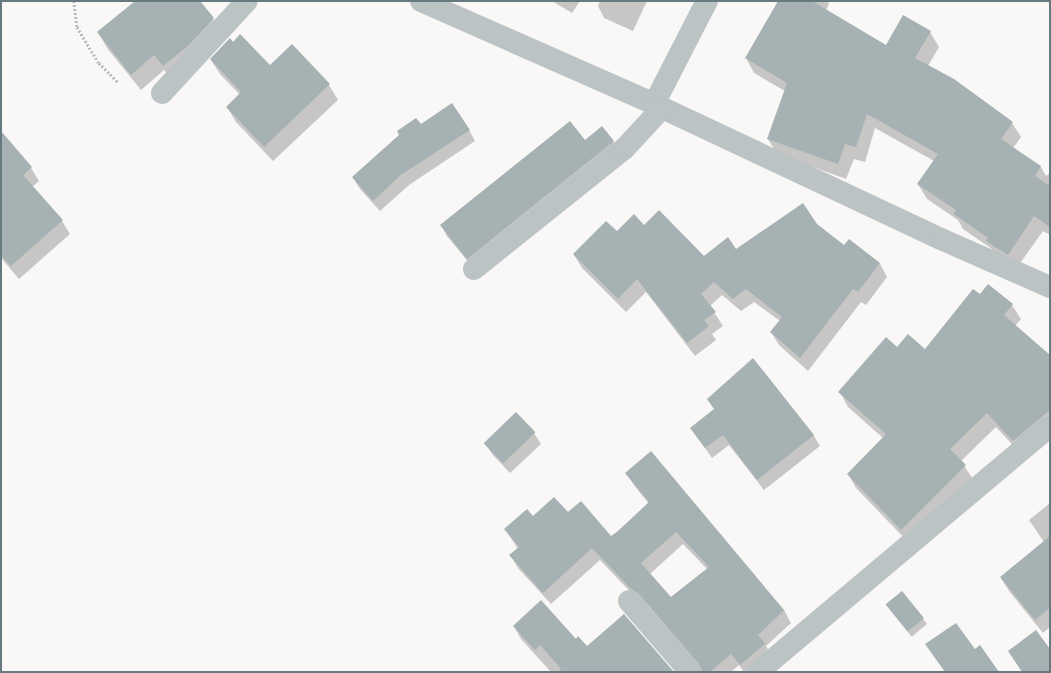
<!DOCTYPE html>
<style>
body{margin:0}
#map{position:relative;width:1051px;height:673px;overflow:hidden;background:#f9f8f7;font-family:"Fira Sans",sans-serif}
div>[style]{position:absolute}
.shadow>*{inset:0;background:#0003;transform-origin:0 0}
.building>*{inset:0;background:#a5b1b3;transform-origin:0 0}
.path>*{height:2.5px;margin-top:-1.25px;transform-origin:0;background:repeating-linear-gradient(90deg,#b7bcbd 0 2px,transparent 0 4px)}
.minor>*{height:22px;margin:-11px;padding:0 11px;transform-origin:11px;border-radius:11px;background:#bcc3c4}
span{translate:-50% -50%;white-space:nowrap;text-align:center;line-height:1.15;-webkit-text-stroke:4px #fff;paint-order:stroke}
.frame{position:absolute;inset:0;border:2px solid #667a7f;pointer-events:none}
</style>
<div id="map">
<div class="shadow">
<i style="clip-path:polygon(136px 1px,198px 1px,213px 19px,222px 35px,173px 82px,164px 70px,141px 90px,107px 48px,98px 32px)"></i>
<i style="clip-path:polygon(552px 1px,580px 1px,572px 13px)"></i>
<i style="clip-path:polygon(600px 1px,647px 1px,633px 31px,604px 18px,598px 6px)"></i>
<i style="clip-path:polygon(779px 1px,827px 1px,829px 4px,826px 10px,886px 46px,930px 32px,939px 47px,928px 66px,1012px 123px,1021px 137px,1013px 148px,1041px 167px,1046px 176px,1050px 173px,1050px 235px,1043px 231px,1016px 269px,996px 256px,992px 249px,963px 229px,958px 220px,927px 199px,918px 184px,934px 161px,875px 128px,865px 162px,854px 159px,846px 179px,777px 154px,768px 139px,785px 91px,754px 73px,746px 58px)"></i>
<i style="clip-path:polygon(233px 43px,270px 67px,292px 46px,329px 85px,338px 100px,273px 161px,236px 122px,227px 107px,240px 95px,220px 74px,211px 60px)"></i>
<i style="clip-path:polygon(420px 126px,469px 130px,475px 141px,409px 185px,380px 211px,360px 189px,353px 178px)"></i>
<i style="clip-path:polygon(1px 133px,31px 168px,39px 181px,32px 187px,62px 221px,70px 234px,19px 279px,1px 258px)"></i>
<i style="clip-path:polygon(585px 141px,613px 141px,619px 153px,474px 269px,447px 236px,441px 225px)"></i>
<i style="clip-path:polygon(816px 225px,844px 246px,880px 264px,887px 277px,866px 305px,861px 302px,808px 371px,779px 345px,771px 332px,780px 321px,754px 302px,741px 311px,722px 295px,710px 306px,723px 326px,712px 334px,716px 340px,695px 356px,646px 292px,626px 312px,582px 268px,574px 255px,618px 233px,644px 226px,704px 257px,736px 250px)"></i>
<i style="clip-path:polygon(980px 295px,1012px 305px,1021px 319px,1015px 326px,1050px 357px,1050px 431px,1022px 455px,996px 427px,961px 461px,974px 481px,910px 544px,856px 488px,848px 474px,883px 438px,848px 407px,840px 392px,897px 348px,925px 350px)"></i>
<i style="clip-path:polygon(753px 360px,814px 436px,820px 446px,764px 490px,729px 445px,712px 458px,691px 428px,715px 410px)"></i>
<i style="clip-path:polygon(534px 433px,541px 444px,510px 473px,492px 454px,485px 443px)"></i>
<i style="clip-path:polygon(evenodd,626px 473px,784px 610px,791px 623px,766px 646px,772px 657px,754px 672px,744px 672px,739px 665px,731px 672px,703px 672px,647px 605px,639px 601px,600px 560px,551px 604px,518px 568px,511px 556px,518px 549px,505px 529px,533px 517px,568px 514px,611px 537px,649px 504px,634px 485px,626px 473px,683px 544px,707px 569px,670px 598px,650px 574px,683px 544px)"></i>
<i style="clip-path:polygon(1050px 503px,1050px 627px,1043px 633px,1009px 591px,1001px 578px,1044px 542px,1029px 520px)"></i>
<i style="left:902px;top:593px;width:40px;height:20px;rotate:51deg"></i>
<i style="clip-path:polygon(514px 626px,576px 640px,587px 648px,673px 672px,551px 672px,521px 639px)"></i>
</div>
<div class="building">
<i style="clip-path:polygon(135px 1px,200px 1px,214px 18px,189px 45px,163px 66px,154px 55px,131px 75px,97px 32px)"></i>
<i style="clip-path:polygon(778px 1px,812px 1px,886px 45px,903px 15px,931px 31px,915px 58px,954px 79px,1013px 122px,1001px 139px,1041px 166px,1035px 176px,1050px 186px,1050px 227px,1034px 216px,1008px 255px,986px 241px,988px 238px,954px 214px,956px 210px,917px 184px,938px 154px,867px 114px,856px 147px,845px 144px,838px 164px,767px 139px,787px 83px,745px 58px)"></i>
<i style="clip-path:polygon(240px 34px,270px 65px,292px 44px,330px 84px,264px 147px,226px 107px,241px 92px,210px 59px,230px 38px,233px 42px)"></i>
<i style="clip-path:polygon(452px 103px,470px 130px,402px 174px,373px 201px,352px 177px,399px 135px,397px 131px,416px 118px,421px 124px)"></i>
<i style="clip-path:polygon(570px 121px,585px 140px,602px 126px,614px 141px,467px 259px,440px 225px)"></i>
<i style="clip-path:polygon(1px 131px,32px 167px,23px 175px,63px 220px,11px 266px,1px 255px)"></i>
<i style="clip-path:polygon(803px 203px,817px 224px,844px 245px,849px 239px,880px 263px,858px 292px,853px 289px,800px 358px,770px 332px,782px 317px,746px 289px,733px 299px,714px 282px,701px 294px,716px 312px,704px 320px,709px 326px,687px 343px,637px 279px,618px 299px,573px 254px,606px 221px,617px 231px,634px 214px,644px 225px,659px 210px,704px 256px,728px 237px,736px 249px)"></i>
<i style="clip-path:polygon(988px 284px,1013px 304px,1004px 315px,1050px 355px,1050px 410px,1013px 441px,987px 413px,950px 449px,966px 465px,901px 530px,847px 474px,886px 434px,838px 392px,886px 337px,897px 347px,908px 334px,925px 349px,973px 289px,980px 294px)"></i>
<i style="clip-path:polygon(753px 358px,814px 435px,757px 480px,723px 435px,705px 448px,690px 428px,714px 409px,707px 399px)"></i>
<i style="left:516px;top:412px;width:28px;height:45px;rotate:46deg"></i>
<i style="clip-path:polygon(evenodd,651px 451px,784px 610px,758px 635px,765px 644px,740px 665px,731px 654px,710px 672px,702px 672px,699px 664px,638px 593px,631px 589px,592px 548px,543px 593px,509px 555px,519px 547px,504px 529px,527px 509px,533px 516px,554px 497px,568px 512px,581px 501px,611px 536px,617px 532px,649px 502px,625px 473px,651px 451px,676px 532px,709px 567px,671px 597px,641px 563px,676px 532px)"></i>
<i style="clip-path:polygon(1050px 536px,1050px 608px,1035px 620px,1000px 577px)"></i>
<i style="left:902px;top:591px;width:35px;height:21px;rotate:51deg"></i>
<i style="clip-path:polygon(541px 600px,576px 639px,578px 636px,587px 646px,624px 614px,674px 672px,558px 672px,561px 669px,540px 645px,535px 650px,513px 626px)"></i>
<i style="clip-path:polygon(956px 623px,975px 649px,980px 645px,999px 672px,945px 672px,925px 644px)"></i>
<i style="clip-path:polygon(1036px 630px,1050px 649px,1050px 672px,1022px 672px,1008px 651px)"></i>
</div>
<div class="path">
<i style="left:74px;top:1px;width:26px;rotate:83deg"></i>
<i style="left:77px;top:27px;width:42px;rotate:58.6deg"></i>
<i style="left:99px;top:63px;width:27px;rotate:45deg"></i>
</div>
<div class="minor">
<i style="left:421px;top:1px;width:255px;rotate:23.8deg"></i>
<i style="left:654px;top:104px;width:317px;rotate:25.2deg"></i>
<i style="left:941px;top:239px;width:119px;rotate:23.8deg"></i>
<i style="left:162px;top:93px;width:125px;rotate:-47.3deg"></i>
<i style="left:654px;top:104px;width:116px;rotate:-62.8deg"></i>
<i style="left:474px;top:269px;width:193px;rotate:-38.7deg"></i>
<i style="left:625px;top:148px;width:54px;rotate:-47.2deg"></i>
<i style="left:629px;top:601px;width:94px;rotate:49.3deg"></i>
<i style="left:758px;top:672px;width:382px;rotate:-40.1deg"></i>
</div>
<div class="frame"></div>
</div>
